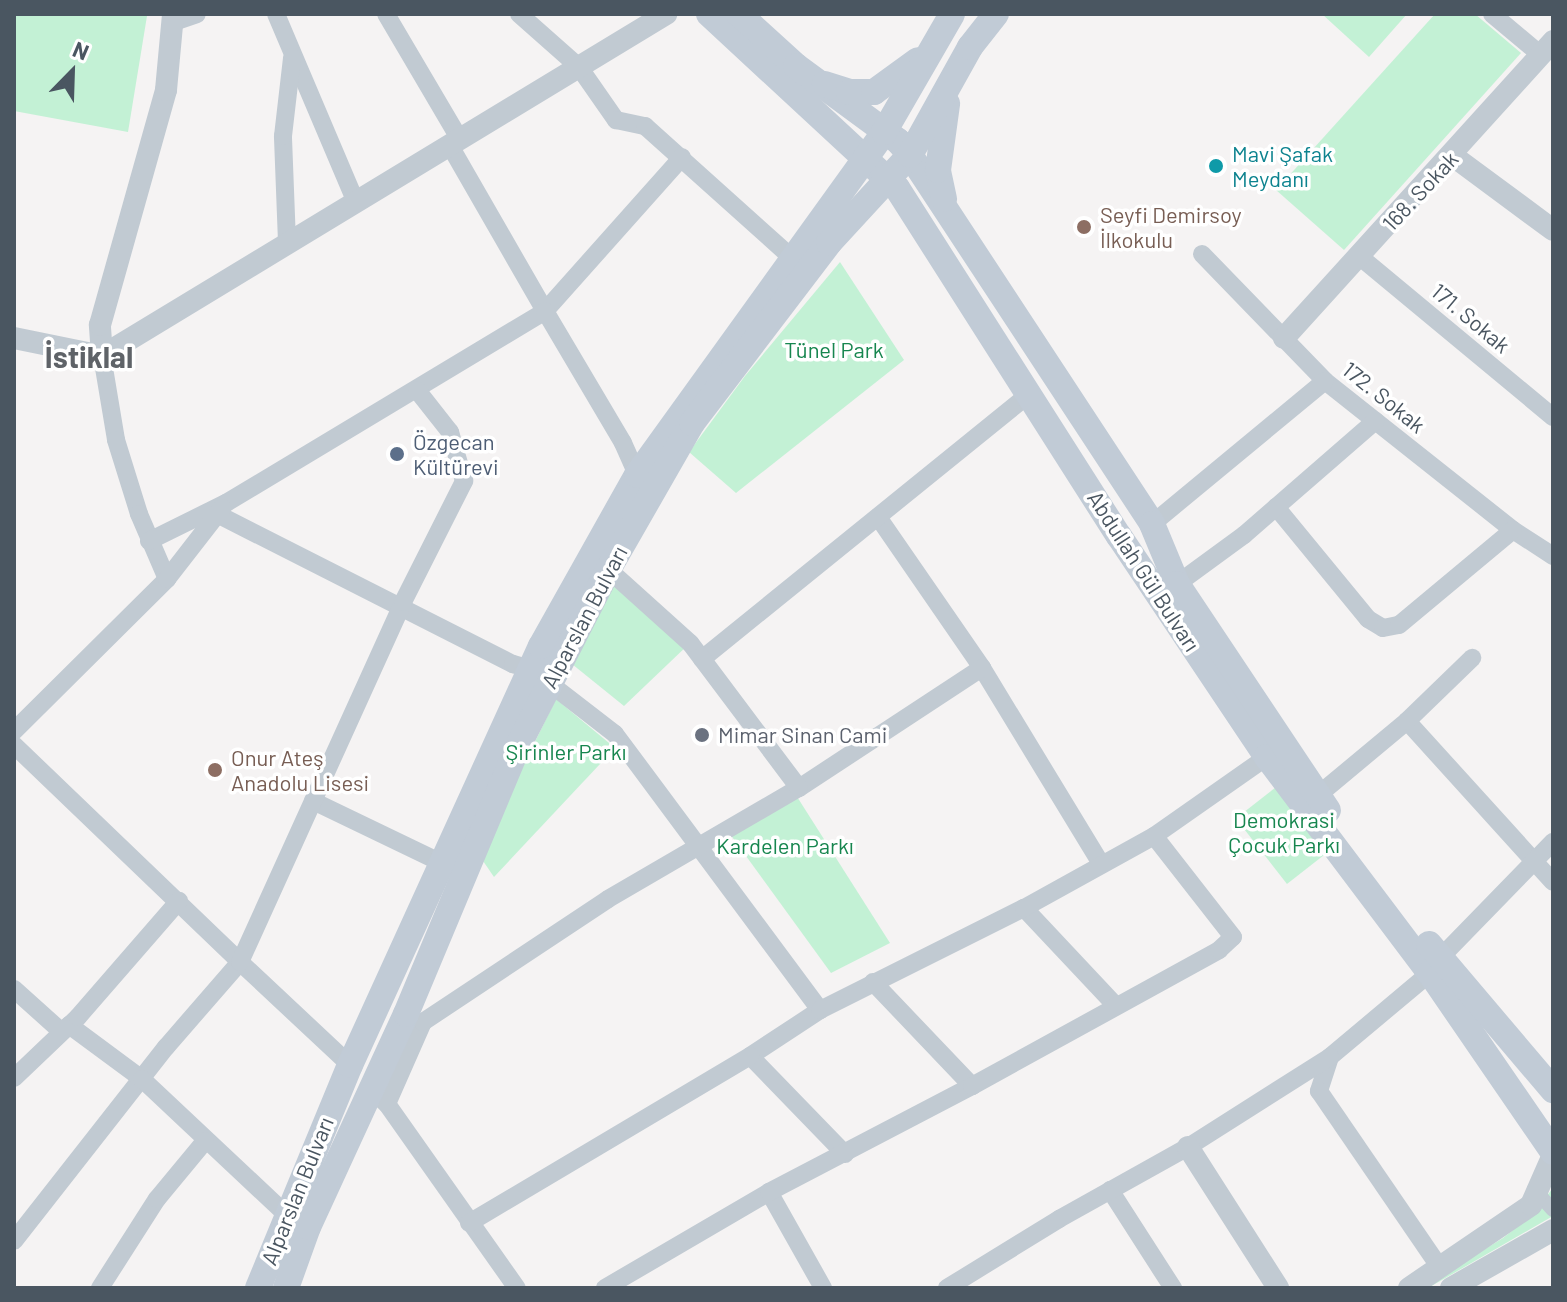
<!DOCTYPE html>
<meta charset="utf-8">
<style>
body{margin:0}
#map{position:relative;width:1567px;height:1302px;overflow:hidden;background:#f5f3f3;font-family:Barlow,sans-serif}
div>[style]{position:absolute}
.green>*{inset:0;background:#c3f1d5;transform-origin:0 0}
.pedestrian>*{height:14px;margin:-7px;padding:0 7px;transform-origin:7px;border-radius:7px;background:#c1cad2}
.minor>*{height:18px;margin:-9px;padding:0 9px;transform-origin:9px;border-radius:9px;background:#c1cad2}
.tertiary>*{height:22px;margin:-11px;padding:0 11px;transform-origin:11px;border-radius:11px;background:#c1cad2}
.secondary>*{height:26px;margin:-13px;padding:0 13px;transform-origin:13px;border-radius:13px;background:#c1cbd6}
.dots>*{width:22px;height:22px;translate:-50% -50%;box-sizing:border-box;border:4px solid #fff;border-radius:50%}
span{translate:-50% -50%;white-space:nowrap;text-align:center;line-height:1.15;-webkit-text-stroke:7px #fff;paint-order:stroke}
.culture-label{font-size:22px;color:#0d838f}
.left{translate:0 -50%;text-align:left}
.street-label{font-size:22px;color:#4a5661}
.education-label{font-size:22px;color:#785e54}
.park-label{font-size:22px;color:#17864f}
.service-label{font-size:22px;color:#4e5e75}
.worship-label{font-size:22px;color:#5b616d}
.district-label{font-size:30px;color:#5f6368;font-weight:700}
.frame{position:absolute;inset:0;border:16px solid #4a5661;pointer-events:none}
.north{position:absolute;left:32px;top:32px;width:80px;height:80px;-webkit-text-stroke:6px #fff;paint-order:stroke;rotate:23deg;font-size:22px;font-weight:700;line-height:32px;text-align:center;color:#4a5661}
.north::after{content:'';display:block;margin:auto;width:28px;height:36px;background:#4a5661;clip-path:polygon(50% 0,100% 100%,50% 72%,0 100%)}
</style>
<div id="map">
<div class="green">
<i style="clip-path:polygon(14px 14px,147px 16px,128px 132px,14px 111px)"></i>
<i style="clip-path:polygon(1322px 14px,1407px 14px,1369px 57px)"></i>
<i style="clip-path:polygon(1435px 14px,1475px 14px,1521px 53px,1344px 250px,1276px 190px)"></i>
<i style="clip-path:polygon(840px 262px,904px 360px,736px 493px,689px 452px,745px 376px)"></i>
<i style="clip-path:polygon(617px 578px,690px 643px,624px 706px,567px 660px)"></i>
<i style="clip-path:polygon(556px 699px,615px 748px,494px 877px,479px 855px)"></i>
<i style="left:1280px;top:784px;width:83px;height:56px;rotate:52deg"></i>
<i style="clip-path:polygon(794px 792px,890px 943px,831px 973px,730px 834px)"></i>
<i style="clip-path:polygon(1553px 1188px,1553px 1216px,1428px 1288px,1422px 1288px,1503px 1238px,1530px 1217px)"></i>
</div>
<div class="pedestrian">
<i style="left:1534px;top:1189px;width:28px;rotate:48deg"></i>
</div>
<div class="minor">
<i style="left:276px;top:14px;width:202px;rotate:67deg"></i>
<i style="left:386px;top:14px;width:144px;rotate:59.5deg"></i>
<i style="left:519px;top:14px;width:80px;rotate:41.5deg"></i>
<i style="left:579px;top:67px;width:65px;rotate:55.1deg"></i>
<i style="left:616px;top:120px;width:30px;rotate:12deg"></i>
<i style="left:645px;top:126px;width:198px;rotate:41.9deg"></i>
<i style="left:1492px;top:14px;width:64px;rotate:39.9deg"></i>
<i style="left:174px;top:22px;width:24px;rotate:-19deg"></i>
<i style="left:449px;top:144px;width:193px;rotate:60.1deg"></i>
<i style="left:545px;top:311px;width:206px;rotate:-48.3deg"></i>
<i style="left:287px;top:242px;width:106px;rotate:-92.2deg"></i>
<i style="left:283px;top:136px;width:79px;rotate:-83.4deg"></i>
<i style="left:1202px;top:254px;width:177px;rotate:45.9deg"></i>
<i style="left:1325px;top:381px;width:240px;rotate:38.4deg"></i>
<i style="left:1513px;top:530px;width:48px;rotate:33deg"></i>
<i style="left:1359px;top:256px;width:252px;rotate:39.7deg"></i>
<i style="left:102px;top:356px;width:85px;rotate:80.5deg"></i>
<i style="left:116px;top:440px;width:77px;rotate:72.7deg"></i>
<i style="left:139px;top:514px;width:71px;rotate:66.7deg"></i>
<i style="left:1276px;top:507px;width:145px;rotate:50.6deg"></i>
<i style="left:1368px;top:619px;width:17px;rotate:31deg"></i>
<i style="left:1383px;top:628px;width:16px;rotate:-11deg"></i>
<i style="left:1399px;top:625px;width:148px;rotate:-39.8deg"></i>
<i style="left:217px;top:514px;width:332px;rotate:26.9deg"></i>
<i style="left:513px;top:664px;width:19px;rotate:16deg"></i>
<i style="left:531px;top:669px;width:106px;rotate:37.7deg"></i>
<i style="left:615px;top:734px;width:344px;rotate:53.4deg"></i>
<i style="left:878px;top:517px;width:183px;rotate:55.4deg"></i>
<i style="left:982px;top:668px;width:229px;rotate:58.7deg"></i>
<i style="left:1152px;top:524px;width:224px;rotate:-39.6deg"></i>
<i style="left:149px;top:541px;width:86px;rotate:-26.3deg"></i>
<i style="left:226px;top:503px;width:372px;rotate:-31deg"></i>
<i style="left:545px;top:311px;width:153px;rotate:59.4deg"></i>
<i style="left:623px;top:443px;width:35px;rotate:66deg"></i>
<i style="left:1177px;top:584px;width:83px;rotate:-36.2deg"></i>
<i style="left:1244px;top:535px;width:174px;rotate:-41deg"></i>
<i style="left:702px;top:659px;width:422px;rotate:-39deg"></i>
<i style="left:1407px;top:721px;width:217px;rotate:47.8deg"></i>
<i style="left:14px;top:731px;width:216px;rotate:-44.8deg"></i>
<i style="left:167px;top:579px;width:90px;rotate:-52.2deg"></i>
<i style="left:14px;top:745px;width:313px;rotate:43.8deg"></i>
<i style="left:240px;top:962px;width:113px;rotate:131deg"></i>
<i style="left:166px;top:1047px;width:246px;rotate:128.1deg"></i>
<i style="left:799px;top:788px;width:219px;rotate:-33.3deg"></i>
<i style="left:1317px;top:796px;width:117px;rotate:-39.8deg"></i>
<i style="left:1407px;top:721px;width:91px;rotate:-44.1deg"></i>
<i style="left:313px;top:801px;width:143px;rotate:25.7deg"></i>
<i style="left:1024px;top:908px;width:133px;rotate:46.8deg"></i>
<i style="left:1440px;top:958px;width:162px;rotate:-45.8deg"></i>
<i style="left:1430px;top:973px;width:131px;rotate:140deg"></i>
<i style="left:1330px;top:1057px;width:36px;rotate:108deg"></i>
<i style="left:1319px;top:1091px;width:214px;rotate:55.6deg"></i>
<i style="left:873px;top:982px;width:144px;rotate:46.4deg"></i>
<i style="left:14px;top:989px;width:64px;rotate:41.9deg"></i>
<i style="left:69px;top:1025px;width:91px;rotate:36.5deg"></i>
<i style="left:142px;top:1079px;width:199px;rotate:43.2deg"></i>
<i style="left:350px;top:1065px;width:151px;rotate:-136.9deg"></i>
<i style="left:240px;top:962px;width:395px;rotate:-65.6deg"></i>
<i style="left:403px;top:602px;width:136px;rotate:-63.2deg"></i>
<i style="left:464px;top:481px;width:51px;rotate:-105.9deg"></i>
<i style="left:450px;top:432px;width:53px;rotate:-128.2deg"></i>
<i style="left:14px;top:1078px;width:88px;rotate:-43.6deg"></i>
<i style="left:78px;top:1017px;width:154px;rotate:-49deg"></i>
<i style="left:378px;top:1096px;width:12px;rotate:42deg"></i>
<i style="left:387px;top:1104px;width:225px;rotate:54.8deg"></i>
<i style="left:387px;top:1104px;width:90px;rotate:-66.3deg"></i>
<i style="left:423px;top:1022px;width:222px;rotate:-33.6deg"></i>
<i style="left:608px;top:899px;width:221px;rotate:-30.2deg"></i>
<i style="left:799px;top:788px;width:181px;rotate:-126.9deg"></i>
<i style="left:690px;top:643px;width:120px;rotate:-138deg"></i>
<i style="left:845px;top:1154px;width:136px;rotate:-134.1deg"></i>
<i style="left:750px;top:1056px;width:84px;rotate:-33.3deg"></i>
<i style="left:820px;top:1010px;width:228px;rotate:-26.6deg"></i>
<i style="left:1024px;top:908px;width:149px;rotate:-29deg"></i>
<i style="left:1154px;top:836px;width:138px;rotate:-35deg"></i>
<i style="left:1110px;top:1190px;width:117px;rotate:57.3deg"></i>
<i style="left:769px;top:1192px;width:110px;rotate:60.6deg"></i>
<i style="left:469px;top:1223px;width:327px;rotate:-30.7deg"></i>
<i style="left:100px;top:1288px;width:106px;rotate:-57.4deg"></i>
<i style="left:157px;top:1199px;width:75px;rotate:-50.4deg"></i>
<i style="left:605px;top:1288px;width:190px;rotate:-30.3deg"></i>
<i style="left:769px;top:1192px;width:229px;rotate:-27.6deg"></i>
<i style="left:972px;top:1086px;width:282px;rotate:-28.8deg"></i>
<i style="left:1219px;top:950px;width:19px;rotate:-43deg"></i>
<i style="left:1233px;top:937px;width:128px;rotate:-128deg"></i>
<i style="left:947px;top:1288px;width:132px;rotate:-31.6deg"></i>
<i style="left:1059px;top:1219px;width:148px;rotate:-29.2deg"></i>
<i style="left:1188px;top:1147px;width:168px;rotate:-32.4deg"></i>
</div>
<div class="tertiary">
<i style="left:1453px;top:156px;width:124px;rotate:36.5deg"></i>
<i style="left:14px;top:338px;width:90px;rotate:11.6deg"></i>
<i style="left:102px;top:356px;width:660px;rotate:-31.23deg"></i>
<i style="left:1284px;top:338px;width:401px;rotate:-47.8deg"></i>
<i style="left:102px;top:356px;width:31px;rotate:-94deg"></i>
<i style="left:100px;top:325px;width:244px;rotate:-74.3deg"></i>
<i style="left:166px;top:90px;width:76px;rotate:-84.7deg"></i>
<i style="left:1188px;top:1147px;width:167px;rotate:57.4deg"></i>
<i style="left:1409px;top:1288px;width:148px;rotate:-34.2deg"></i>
<i style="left:1531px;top:1205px;width:55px;rotate:-66.3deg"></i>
<i style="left:1451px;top:1288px;width:117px;rotate:-29.6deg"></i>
</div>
<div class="secondary">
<i style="left:709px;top:14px;width:256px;rotate:42.8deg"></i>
<i style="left:897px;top:188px;width:413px;rotate:57.5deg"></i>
<i style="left:1119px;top:536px;width:266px;rotate:56.2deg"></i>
<i style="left:1267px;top:757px;width:271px;rotate:53deg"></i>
<i style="left:1430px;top:973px;width:217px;rotate:55.5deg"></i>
<i style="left:739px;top:14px;width:77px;rotate:42.4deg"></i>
<i style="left:796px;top:66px;width:127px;rotate:36.3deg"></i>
<i style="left:898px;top:141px;width:18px;rotate:49deg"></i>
<i style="left:910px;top:155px;width:441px;rotate:56.7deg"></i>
<i style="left:1152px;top:524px;width:65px;rotate:67.4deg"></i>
<i style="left:1177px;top:584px;width:272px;rotate:56.3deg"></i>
<i style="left:825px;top:84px;width:25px;rotate:18deg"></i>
<i style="left:849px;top:92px;width:25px"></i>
<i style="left:874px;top:92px;width:54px;rotate:-36deg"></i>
<i style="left:944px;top:199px;width:30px;rotate:-102deg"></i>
<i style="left:938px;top:170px;width:67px;rotate:-82.2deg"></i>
<i style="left:1429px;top:944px;width:192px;rotate:49.7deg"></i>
<i style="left:258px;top:1288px;width:241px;rotate:-67.6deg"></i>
<i style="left:350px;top:1065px;width:460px;rotate:-65.5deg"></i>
<i style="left:541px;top:646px;width:196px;rotate:-60.7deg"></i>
<i style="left:637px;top:475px;width:423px;rotate:-54.2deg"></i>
<i style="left:884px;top:132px;width:136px;rotate:-60deg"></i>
<i style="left:286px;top:1288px;width:65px;rotate:-70.2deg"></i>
<i style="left:308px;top:1227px;width:234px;rotate:-65.3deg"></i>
<i style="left:406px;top:1014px;width:293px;rotate:-67.3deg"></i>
<i style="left:519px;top:744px;width:198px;rotate:-62.9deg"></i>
<i style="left:609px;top:568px;width:167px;rotate:-60.2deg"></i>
<i style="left:692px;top:423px;width:226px;rotate:-52.7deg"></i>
<i style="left:829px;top:243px;width:120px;rotate:-47.4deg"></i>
<i style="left:910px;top:155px;width:124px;rotate:-60.9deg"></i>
<i style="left:970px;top:47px;width:42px;rotate:-51.8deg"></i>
</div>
<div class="dots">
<i style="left:1216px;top:166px;background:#0f9aa8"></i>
<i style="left:1084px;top:227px;background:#8d6e63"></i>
<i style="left:397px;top:454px;background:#5c6f8a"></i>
<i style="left:702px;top:735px;background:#6b7280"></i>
<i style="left:215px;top:770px;background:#8d6e63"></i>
</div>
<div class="culture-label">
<span class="left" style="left:1232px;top:166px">Mavi Şafak<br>Meydanı</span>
</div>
<div class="street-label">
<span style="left:1420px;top:191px;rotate:-47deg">168. Sokak</span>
<span style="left:1471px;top:318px;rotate:40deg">171. Sokak</span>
<span style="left:1384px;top:397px;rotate:39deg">172. Sokak</span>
<span style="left:1144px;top:571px;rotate:57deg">Abdullah Gül Bulvarı</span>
<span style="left:584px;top:617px;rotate:-62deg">Alparslan Bulvarı</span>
<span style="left:297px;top:1191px;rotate:-68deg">Alparslan Bulvarı</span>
</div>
<div class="education-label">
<span class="left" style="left:1100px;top:227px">Seyfi Demirsoy<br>İlkokulu</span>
<span class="left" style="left:231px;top:770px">Onur Ateş<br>Anadolu Lisesi</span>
</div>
<div class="park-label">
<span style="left:834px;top:350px">Tünel Park</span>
<span style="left:566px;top:752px">Şirinler Parkı</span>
<span style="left:1284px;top:832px">Demokrasi<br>Çocuk Parkı</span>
<span style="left:785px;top:846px">Kardelen Parkı</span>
</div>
<div class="service-label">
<span class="left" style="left:413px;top:454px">Özgecan<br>Kültürevi</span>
</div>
<div class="worship-label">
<span class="left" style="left:718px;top:735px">Mimar Sinan Cami</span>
</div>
<div class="district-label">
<span style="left:89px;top:356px">İstiklal</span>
</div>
<div class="frame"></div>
<div class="north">N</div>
</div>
